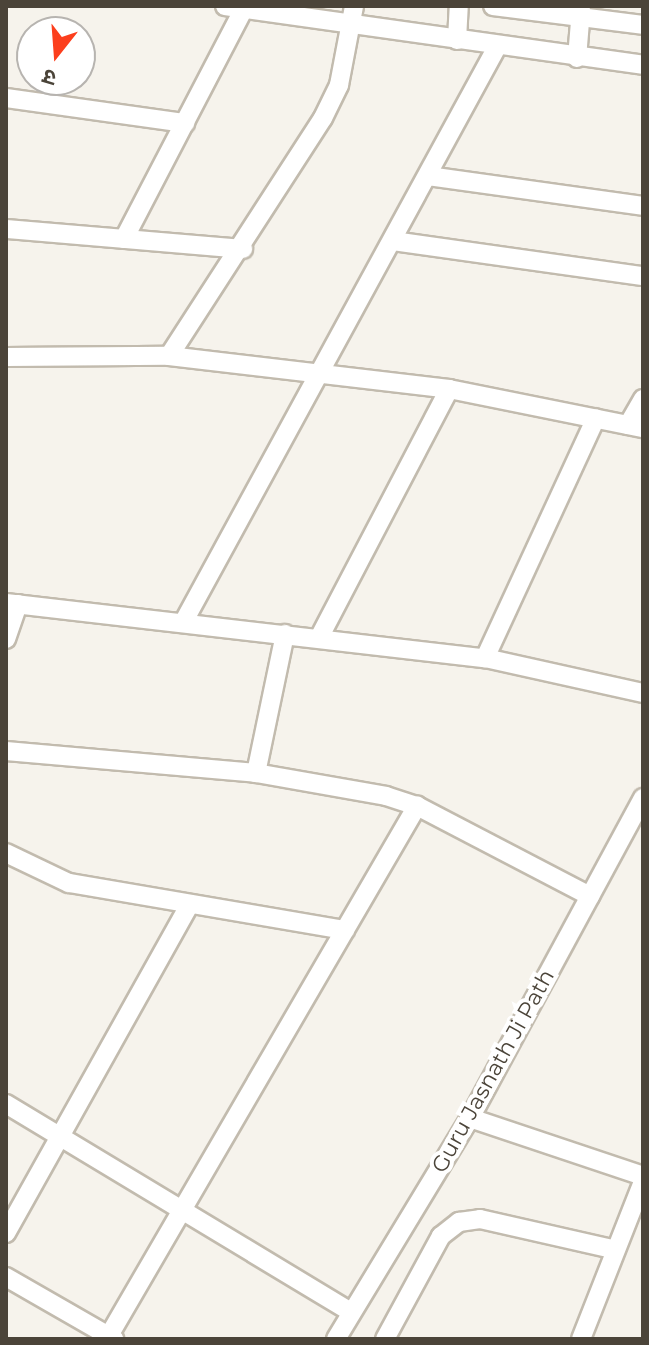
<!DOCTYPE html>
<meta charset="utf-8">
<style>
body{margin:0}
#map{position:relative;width:649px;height:1345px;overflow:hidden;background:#f6f3ec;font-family:Montserrat,"Noto Sans Devanagari",sans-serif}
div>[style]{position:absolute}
.roads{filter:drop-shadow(2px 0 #c2bbae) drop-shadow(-2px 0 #c2bbae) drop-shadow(0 2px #c2bbae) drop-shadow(0 -2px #c2bbae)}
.street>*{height:18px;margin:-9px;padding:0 9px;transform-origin:9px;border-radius:9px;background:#fff}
span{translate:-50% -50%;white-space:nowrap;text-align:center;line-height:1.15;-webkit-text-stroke:8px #fff;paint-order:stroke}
.street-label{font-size:22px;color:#4b4439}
.frame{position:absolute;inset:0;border:8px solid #4b4439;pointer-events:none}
.north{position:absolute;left:16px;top:16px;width:80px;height:80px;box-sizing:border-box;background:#fff;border:2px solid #b7b4b0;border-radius:50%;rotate:197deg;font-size:22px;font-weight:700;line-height:32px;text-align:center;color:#4b4439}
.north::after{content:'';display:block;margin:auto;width:28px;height:36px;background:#fc3f1d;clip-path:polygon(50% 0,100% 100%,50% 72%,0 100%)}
</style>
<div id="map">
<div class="roads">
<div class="street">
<i style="left:225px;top:6px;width:422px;rotate:8deg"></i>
<i style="left:493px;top:6px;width:151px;rotate:7.2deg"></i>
<i style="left:457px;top:40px;width:34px;rotate:-87deg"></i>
<i style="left:577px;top:58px;width:49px;rotate:-85.3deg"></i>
<i style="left:6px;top:98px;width:181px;rotate:8deg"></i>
<i style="left:428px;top:176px;width:217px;rotate:7.9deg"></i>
<i style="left:6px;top:229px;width:238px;rotate:4.8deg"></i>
<i style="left:124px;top:239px;width:256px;rotate:-62.5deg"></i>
<i style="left:393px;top:241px;width:252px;rotate:8deg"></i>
<i style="left:169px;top:356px;width:283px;rotate:-57.1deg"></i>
<i style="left:323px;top:118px;width:37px;rotate:-64deg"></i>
<i style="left:339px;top:85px;width:80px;rotate:-79.2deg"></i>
<i style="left:6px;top:357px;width:163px;rotate:-0.4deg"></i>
<i style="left:169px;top:356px;width:282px;rotate:6.7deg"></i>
<i style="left:449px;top:389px;width:198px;rotate:11.4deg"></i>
<i style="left:628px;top:425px;width:30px;rotate:-60deg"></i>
<i style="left:6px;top:603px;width:482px;rotate:6.6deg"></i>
<i style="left:485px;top:658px;width:162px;rotate:12.5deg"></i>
<i style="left:183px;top:623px;width:658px;rotate:-61.41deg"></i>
<i style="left:319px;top:638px;width:281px;rotate:-62.4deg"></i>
<i style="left:6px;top:639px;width:37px;rotate:-71deg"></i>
<i style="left:485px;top:658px;width:264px;rotate:-65.2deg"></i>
<i style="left:6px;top:751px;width:251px;rotate:5deg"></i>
<i style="left:256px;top:773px;width:132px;rotate:10deg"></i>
<i style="left:386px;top:796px;width:33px;rotate:18deg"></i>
<i style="left:417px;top:806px;width:195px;rotate:27.5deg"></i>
<i style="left:256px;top:773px;width:142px;rotate:-78.2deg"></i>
<i style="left:6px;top:853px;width:70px;rotate:25.5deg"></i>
<i style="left:69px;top:883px;width:280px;rotate:9.7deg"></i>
<i style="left:6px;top:1104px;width:403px;rotate:31.1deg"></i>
<i style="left:470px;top:1118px;width:182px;rotate:18.5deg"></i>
<i style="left:6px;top:1233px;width:377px;rotate:-60.8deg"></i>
<i style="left:6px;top:1277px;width:125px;rotate:29.9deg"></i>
<i style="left:107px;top:1339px;width:617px;rotate:-59.82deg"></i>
<i style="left:336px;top:1339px;width:258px;rotate:-58.8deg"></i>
<i style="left:470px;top:1118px;width:364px;rotate:-61.6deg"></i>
<i style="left:385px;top:1339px;width:117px;rotate:-61.5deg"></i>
<i style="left:441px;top:1236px;width:23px;rotate:-38deg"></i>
<i style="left:459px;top:1222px;width:21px;rotate:-8deg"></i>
<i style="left:480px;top:1219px;width:139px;rotate:12.8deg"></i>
<i style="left:581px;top:1339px;width:169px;rotate:-68.5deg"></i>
</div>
</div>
<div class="street-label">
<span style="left:493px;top:1071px;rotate:-61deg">Guru Jasnath Ji Path</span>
</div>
<div class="frame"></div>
<div class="north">उ</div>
</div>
